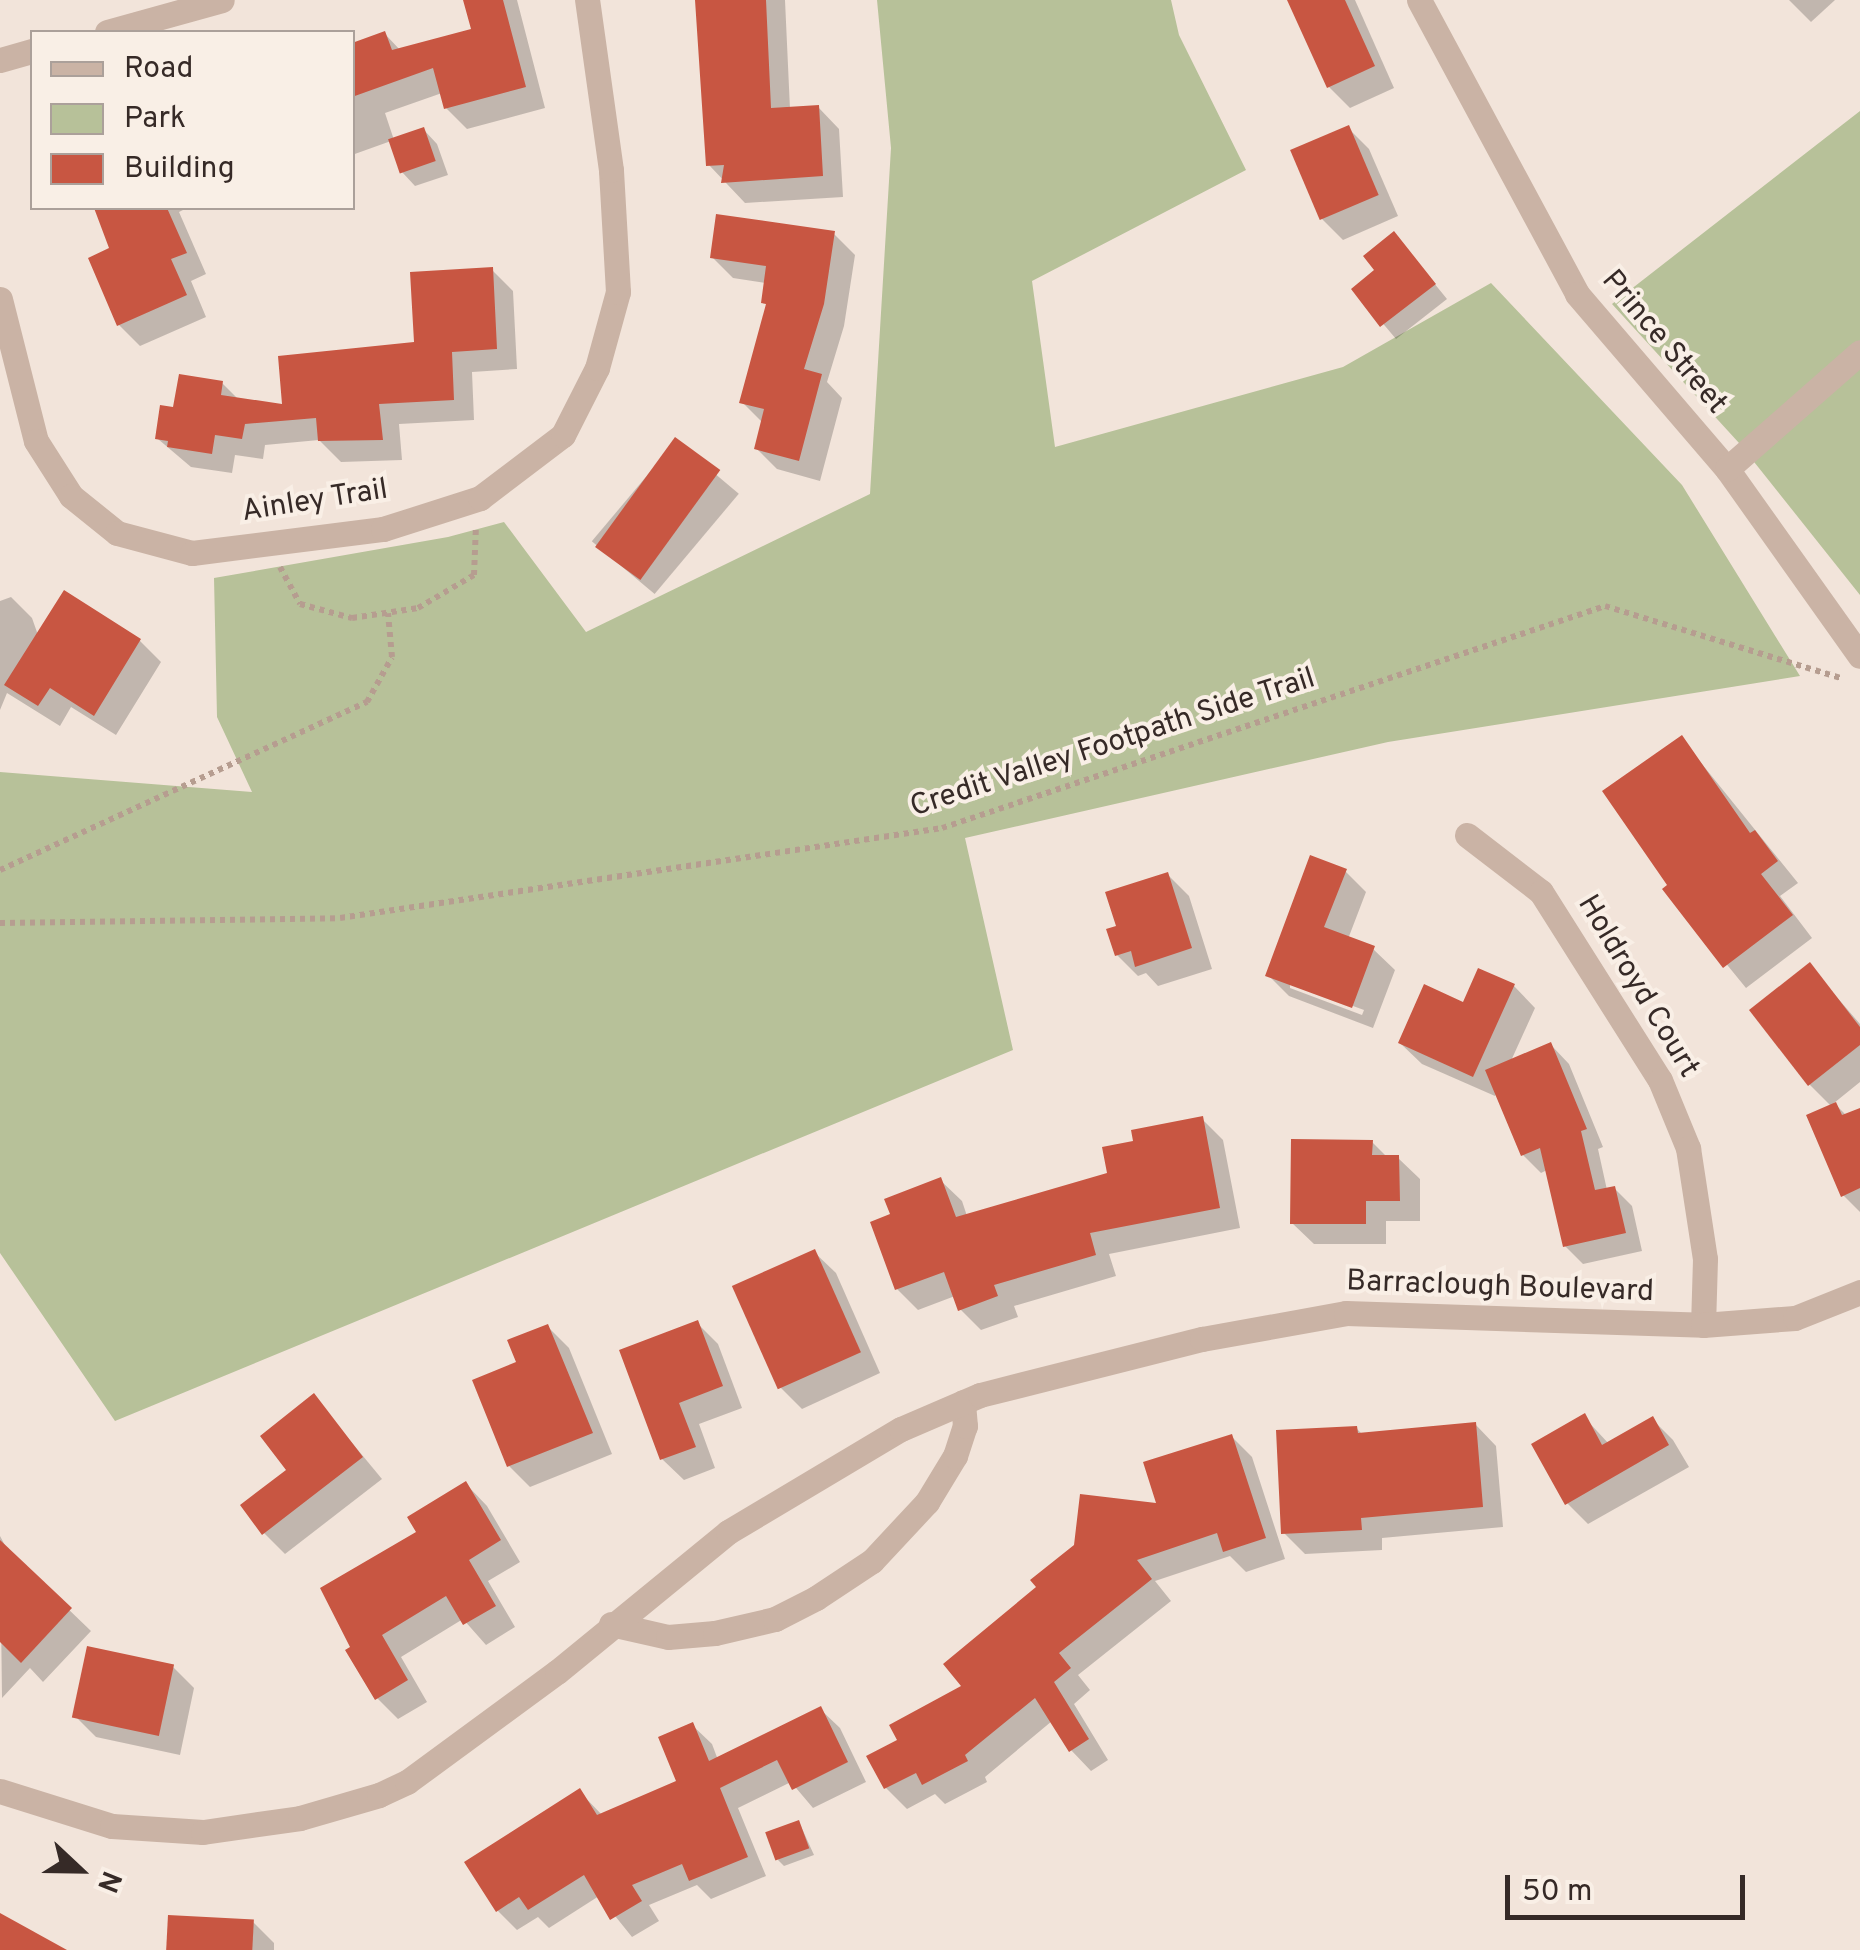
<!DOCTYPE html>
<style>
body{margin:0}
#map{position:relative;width:1860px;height:1950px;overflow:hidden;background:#f2e4da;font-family:Overpass,sans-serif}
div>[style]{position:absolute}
.green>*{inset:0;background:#b7c199}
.shadow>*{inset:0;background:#0003;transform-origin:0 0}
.building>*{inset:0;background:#c85642;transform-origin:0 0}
.path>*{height:6px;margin-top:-3px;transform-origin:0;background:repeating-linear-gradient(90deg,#b69d90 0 5px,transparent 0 10px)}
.minor>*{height:25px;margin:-12.5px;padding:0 12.5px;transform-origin:12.5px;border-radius:12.5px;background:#cab3a5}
span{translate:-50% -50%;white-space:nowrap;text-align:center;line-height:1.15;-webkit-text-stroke:8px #f9efe6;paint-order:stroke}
.street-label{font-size:30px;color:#362a27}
.legend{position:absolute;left:30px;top:30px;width:325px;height:180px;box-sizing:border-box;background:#f9efe6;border:2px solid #aba09a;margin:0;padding:12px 18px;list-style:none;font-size:30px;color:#362a27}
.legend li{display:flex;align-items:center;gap:20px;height:50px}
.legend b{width:50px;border:2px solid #aba09a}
.north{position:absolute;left:30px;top:1820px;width:100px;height:100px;-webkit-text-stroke:8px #f9efe6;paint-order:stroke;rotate:112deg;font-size:28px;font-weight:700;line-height:40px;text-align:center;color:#362a27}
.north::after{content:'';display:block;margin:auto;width:35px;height:45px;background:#362a27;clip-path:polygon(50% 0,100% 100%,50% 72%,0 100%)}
.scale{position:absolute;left:1505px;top:1875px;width:240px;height:45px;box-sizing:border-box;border:5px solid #362a27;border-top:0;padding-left:12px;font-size:30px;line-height:35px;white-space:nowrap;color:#362a27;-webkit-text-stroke:8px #f9efe6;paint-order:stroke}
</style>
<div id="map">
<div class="green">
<i style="clip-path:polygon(877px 0,1171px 0,1179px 35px,1246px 170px,1032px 281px,1055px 447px,1343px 367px,1491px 283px,1682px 485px,1800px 676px,1388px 742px,965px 838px,1013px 1050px,115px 1421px,0 1253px,0 772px,252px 792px,217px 717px,214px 578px,448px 537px,504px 522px,586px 632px,870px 494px,891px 148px)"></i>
<i style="clip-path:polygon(1860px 111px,1860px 595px,1739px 443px,1612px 304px)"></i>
</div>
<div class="shadow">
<i style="clip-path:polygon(465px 0,517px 0,545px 108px,467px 129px,446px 108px,442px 93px,385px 113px,394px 140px,424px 130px,437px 144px,448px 175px,415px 186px,402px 172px,391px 141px,352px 155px,352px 46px,385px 34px,401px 51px,474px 30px)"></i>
<i style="clip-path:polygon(698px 0,785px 0,790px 109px,818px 107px,839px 129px,843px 197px,745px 203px,709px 165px)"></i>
<i style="clip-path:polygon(1289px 0,1355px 0,1394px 88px,1350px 108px,1329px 87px)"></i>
<i style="clip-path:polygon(1789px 0,1835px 0,1811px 22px)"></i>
<i style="clip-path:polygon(1348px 128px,1369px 149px,1398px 216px,1343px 240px,1322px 219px)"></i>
<i style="clip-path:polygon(96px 208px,187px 208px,179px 212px,206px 274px,191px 281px,206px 317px,140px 346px,119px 325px,112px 250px)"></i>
<i style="clip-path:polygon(833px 233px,855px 255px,844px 326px,827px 382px,842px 398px,820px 481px,777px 469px,756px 448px,763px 423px,742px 402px,768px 306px,764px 302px,766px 283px,733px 278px,712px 257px)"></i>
<i style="clip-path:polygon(1394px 234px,1447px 299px,1396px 339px,1354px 289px,1378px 271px)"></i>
<i style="clip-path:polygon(492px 270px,513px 291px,517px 369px,472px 372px,474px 420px,399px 424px,402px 460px,341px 462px,319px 440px,265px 445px,263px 459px,235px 455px,232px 473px,191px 467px,158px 439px,175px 410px,222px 383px,239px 400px,285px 407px,417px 345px)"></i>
<i style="left:676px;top:441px;width:82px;height:131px;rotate:40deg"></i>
<i style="clip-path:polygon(64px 594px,140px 641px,161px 662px,116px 735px,71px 707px,60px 726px,7px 693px,0 710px,0 601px,11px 597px,32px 618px,38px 635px)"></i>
<i style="clip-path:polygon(1681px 738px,1798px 883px,1780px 896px,1812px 938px,1746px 988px,1666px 890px,1671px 886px)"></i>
<i style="clip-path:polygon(evenodd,1345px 871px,1366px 892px,1348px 939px,1373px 949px,1395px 970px,1373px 1028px,1289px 996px,1268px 975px,1345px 871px,1290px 983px,1364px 1010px,1362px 1015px,1290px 988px,1290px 983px)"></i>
<i style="clip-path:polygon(1168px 875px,1189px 896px,1212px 969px,1158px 986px,1146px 973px,1138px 976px,1117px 955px,1119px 927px)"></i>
<i style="clip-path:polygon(1810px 966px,1860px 1024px,1860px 1082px,1834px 1103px,1847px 1116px,1860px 1110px,1860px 1212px,1843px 1195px,1831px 1106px,1809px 1084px)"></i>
<i style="clip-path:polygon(1480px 971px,1514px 986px,1535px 1008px,1510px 1063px,1551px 1045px,1569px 1064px,1603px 1147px,1598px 1149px,1607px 1190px,1614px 1188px,1632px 1206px,1642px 1251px,1583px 1264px,1565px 1246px,1547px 1170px,1541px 1173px,1523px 1155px,1497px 1092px,1495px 1096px,1422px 1064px,1400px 1043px,1465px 1005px)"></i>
<i style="clip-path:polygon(1202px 1119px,1223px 1140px,1240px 1228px,1109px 1254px,1116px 1276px,1014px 1306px,1018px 1317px,981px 1330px,960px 1309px,955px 1296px,918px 1310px,897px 1289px,893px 1216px,940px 1180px,962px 1201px,967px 1216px,1110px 1175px,1136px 1143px)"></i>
<i style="clip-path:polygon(1372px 1142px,1388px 1158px,1398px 1158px,1420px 1179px,1420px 1221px,1386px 1221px,1386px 1244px,1314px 1244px,1292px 1223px)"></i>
<i style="clip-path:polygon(814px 1252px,836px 1273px,880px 1373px,802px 1409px,781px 1388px)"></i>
<i style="clip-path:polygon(697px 1323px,718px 1344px,742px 1408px,699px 1424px,715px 1468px,684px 1480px,662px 1459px)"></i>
<i style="clip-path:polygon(548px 1327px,569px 1348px,612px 1454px,530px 1487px,509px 1466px,519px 1364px)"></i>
<i style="clip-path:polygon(314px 1397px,382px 1479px,285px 1554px,264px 1533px)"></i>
<i style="clip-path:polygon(1584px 1417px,1609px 1444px,1652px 1419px,1673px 1440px,1689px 1467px,1588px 1524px,1567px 1503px)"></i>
<i style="clip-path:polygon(1475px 1424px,1496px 1446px,1503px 1527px,1382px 1538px,1382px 1550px,1305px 1554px,1284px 1533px,1356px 1428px,1363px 1435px)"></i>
<i style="clip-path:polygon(1231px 1436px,1252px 1457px,1285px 1559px,1246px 1572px,1230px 1556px,1155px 1581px,1171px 1601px,1078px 1675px,1090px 1690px,1074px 1704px,1108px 1760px,1091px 1771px,1071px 1750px,1052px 1721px,985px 1777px,987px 1782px,945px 1804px,935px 1794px,907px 1809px,886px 1788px,900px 1741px,965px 1687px)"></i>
<i style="clip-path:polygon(466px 1484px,487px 1506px,520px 1562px,488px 1581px,515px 1627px,486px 1645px,463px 1619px,401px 1657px,427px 1702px,398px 1719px,377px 1698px,349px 1651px,419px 1533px)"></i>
<i style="clip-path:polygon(0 1536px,8px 1551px,91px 1631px,43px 1682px,30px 1668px,2px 1698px)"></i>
<i style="clip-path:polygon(173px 1667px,194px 1688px,180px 1755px,96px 1737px,75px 1716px)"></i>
<i style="clip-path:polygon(820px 1709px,840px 1728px,866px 1782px,813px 1808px,791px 1782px,738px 1808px,766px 1876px,711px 1899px,697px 1885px,649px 1905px,659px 1921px,632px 1937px,599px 1896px,549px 1928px,538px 1917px,517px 1930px,498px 1911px,468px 1863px,580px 1792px,602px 1815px,679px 1783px,692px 1725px,712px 1744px,718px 1760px)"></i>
<i style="clip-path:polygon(799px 1822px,814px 1855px,784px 1866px,778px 1860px)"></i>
<i style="clip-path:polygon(253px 1922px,274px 1943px,274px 1950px,168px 1950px)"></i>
</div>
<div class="building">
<i style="clip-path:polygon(463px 0,503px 0,526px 87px,444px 109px,433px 68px,352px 97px,352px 43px,385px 31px,392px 50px,471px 29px)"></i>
<i style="clip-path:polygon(695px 0,766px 0,771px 108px,819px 105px,823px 176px,721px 183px,724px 165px,706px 166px)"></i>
<i style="clip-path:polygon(1287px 0,1345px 0,1375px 66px,1327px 88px)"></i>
<i style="left:1349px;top:125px;width:76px;height:64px;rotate:67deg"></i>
<i style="left:424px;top:127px;width:36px;height:38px;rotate:71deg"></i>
<i style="clip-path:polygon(94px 208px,167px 208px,187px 253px,171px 259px,187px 295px,117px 326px,88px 258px,109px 248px)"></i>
<i style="clip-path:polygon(716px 214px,835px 231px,824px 304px,804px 369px,822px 374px,799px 461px,754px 449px,764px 409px,739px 403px,766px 304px,761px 303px,766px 266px,710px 258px)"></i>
<i style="clip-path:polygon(1394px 231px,1436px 284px,1380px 327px,1351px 289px,1374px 270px,1363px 256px)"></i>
<i style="clip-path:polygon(493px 267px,497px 349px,452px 352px,454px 400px,379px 404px,383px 440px,318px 441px,316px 418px,245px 424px,242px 439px,215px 435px,212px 454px,167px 447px,168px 441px,155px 439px,160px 405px,173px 407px,179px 374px,223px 381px,221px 395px,282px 404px,278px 356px,414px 342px,410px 272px)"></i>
<i style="left:675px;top:437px;width:56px;height:136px;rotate:36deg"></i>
<i style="clip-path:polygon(64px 590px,141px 639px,94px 716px,50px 688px,38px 706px,4px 685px)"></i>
<i style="clip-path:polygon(1682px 735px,1750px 833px,1755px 830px,1778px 861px,1761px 874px,1793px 915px,1723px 968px,1662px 889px,1667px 885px,1602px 791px)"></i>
<i style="clip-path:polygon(1310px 855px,1347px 869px,1324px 927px,1375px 946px,1352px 1008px,1265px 976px)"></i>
<i style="clip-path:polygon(1168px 872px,1192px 948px,1135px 967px,1131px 951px,1115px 956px,1106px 929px,1116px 926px,1105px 892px)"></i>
<i style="clip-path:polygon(1810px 962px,1860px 1027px,1860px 1045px,1808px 1086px,1749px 1010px)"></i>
<i style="clip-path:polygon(1478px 968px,1515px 984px,1473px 1077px,1398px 1043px,1424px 984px,1463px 1002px)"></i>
<i style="clip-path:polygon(1551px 1042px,1587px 1129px,1581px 1131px,1595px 1190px,1615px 1186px,1626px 1233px,1563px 1247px,1540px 1148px,1521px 1156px,1485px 1070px)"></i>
<i style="clip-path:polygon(1836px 1102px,1842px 1115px,1860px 1108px,1860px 1188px,1841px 1197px,1806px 1115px)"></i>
<i style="clip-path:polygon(1203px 1116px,1220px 1208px,1090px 1233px,1096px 1255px,994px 1285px,998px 1296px,958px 1311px,944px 1272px,895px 1290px,870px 1222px,890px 1214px,884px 1199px,941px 1177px,956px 1217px,1107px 1173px,1102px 1147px,1133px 1141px,1131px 1130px)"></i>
<i style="clip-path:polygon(1291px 1139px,1373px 1140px,1372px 1155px,1399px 1155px,1400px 1201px,1366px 1201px,1366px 1224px,1290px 1224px)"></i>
<i style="left:815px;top:1249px;width:113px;height:91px;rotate:66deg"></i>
<i style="clip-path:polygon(698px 1320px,723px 1386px,679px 1403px,696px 1447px,660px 1460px,619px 1350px)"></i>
<i style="clip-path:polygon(548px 1324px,593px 1433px,507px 1467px,472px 1380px,516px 1362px,507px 1340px)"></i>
<i style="clip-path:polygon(314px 1393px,363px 1457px,262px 1535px,240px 1505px,286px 1470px,260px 1436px)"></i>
<i style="clip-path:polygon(1585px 1413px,1602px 1445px,1653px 1416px,1669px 1445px,1565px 1505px,1531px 1444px)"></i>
<i style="clip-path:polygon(1476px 1422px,1483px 1507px,1361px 1518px,1362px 1530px,1281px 1534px,1276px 1430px,1357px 1426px,1358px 1433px)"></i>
<i style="clip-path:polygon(1232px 1434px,1266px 1538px,1223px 1552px,1217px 1533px,1137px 1560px,1152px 1579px,1059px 1653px,1071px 1668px,1054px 1682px,1089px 1739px,1069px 1752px,1035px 1698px,965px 1755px,968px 1761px,922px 1785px,916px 1773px,884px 1789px,866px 1756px,897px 1740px,889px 1725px,961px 1686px,943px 1664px,1036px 1587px,1030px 1580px,1074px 1545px,1080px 1494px,1156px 1503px,1143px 1462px)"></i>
<i style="clip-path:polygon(466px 1481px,501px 1540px,469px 1560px,496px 1606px,463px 1625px,446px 1596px,382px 1635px,408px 1680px,375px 1700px,345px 1650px,350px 1647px,320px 1588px,416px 1532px,407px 1517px)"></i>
<i style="clip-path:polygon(0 1540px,72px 1608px,21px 1663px,0 1642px)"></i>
<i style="left:87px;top:1646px;width:89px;height:73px;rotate:12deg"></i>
<i style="clip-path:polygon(821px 1706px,848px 1762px,792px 1790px,777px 1760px,720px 1788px,748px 1857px,689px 1881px,682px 1864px,632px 1885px,642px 1901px,610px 1920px,584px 1875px,528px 1910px,519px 1897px,496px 1912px,464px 1862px,580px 1788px,597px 1815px,676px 1781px,658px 1737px,693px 1722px,709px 1761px)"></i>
<i style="left:799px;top:1820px;width:30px;height:36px;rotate:70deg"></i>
<i style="clip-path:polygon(0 1913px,67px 1950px,0 1950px)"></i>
<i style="left:168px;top:1915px;width:86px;height:35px;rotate:3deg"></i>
</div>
<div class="path">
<i style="left:280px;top:567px;width:42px;rotate:61.6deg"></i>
<i style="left:300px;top:604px;width:54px;rotate:15.1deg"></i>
<i style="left:352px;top:618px;width:67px;rotate:-8.6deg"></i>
<i style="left:418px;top:608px;width:65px;rotate:-30.5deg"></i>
<i style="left:474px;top:575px;width:50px;rotate:-87.7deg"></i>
<i style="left:0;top:870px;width:404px;rotate:-24.6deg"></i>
<i style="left:367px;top:702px;width:51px;rotate:-60.9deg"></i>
<i style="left:392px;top:657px;width:44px;rotate:-95.2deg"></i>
<i style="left:0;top:923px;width:340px;rotate:-0.8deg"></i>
<i style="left:340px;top:918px;width:609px;rotate:-8.5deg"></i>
<i style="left:942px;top:828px;width:699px;rotate:-18.51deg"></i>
<i style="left:1605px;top:606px;width:246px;rotate:17deg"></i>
</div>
<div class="minor">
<i style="left:1419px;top:0;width:334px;rotate:61.7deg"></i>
<i style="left:1577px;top:294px;width:230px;rotate:49.4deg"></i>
<i style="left:1727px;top:469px;width:229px;rotate:54.6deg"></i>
<i style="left:107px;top:32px;width:119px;rotate:-15.5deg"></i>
<i style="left:0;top:60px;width:33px;rotate:-16deg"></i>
<i style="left:0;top:299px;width:146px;rotate:75.8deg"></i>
<i style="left:36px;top:441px;width:65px;rotate:57.5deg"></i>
<i style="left:71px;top:496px;width:59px;rotate:38.8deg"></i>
<i style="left:117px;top:533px;width:78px;rotate:14.9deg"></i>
<i style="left:192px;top:553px;width:193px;rotate:-7.2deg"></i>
<i style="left:383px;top:529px;width:102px;rotate:-17.7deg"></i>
<i style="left:480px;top:498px;width:104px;rotate:-37.2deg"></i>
<i style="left:563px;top:435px;width:75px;rotate:-63.1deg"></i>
<i style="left:597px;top:368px;width:79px;rotate:-74.6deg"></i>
<i style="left:618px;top:292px;width:122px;rotate:-93.3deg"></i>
<i style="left:611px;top:170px;width:172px;rotate:-98deg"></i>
<i style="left:1727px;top:469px;width:177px;rotate:-41.3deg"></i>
<i style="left:1467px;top:835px;width:93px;rotate:37.6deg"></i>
<i style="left:1541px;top:892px;width:222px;rotate:57.7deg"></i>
<i style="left:1660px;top:1080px;width:74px;rotate:67.6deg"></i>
<i style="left:1688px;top:1148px;width:112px;rotate:81.3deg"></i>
<i style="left:1705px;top:1259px;width:66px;rotate:91.7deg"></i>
<i style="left:611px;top:1624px;width:58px;rotate:12.8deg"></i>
<i style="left:668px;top:1637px;width:47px;rotate:-4.9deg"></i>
<i style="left:715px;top:1633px;width:62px;rotate:-13.1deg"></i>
<i style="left:775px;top:1619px;width:46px;rotate:-27.1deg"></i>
<i style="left:816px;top:1598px;width:67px;rotate:-33.5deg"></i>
<i style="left:872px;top:1561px;width:81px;rotate:-47deg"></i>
<i style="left:927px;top:1502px;width:54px;rotate:-58.7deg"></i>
<i style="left:955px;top:1456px;width:32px;rotate:-72deg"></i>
<i style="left:965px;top:1426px;width:24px;rotate:-95deg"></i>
<i style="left:0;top:1791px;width:117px;rotate:17.4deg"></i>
<i style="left:112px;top:1826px;width:91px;rotate:3.8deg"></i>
<i style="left:203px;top:1832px;width:98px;rotate:-8.2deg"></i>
<i style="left:300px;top:1818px;width:82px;rotate:-16.2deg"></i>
<i style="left:379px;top:1795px;width:31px;rotate:-25deg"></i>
<i style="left:407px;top:1782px;width:186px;rotate:-36.3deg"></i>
<i style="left:557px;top:1672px;width:221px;rotate:-39.3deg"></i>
<i style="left:728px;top:1532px;width:201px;rotate:-30.8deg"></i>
<i style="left:901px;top:1429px;width:86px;rotate:-23.3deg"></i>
<i style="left:980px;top:1395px;width:229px;rotate:-14.2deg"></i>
<i style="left:1202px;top:1339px;width:146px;rotate:-10.2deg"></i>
<i style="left:1346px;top:1313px;width:357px;rotate:1.9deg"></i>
<i style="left:1703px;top:1325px;width:92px;rotate:-4.4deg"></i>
<i style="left:1795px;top:1318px;width:70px;rotate:-21.8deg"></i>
</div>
<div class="street-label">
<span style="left:1663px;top:343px;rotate:50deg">Prince Street</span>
<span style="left:315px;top:502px;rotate:-9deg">Ainley Trail</span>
<span style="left:1113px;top:744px;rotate:-18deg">Credit Valley Footpath Side Trail</span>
<span style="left:1637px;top:987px;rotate:59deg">Holdroyd Court</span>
<span style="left:1500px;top:1288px;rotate:2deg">Barraclough Boulevard</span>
</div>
<ul class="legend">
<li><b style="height:12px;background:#cab3a5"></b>Road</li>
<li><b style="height:28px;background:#b7c199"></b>Park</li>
<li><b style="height:28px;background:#c85642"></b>Building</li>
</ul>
<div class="north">N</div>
<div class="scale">50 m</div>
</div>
